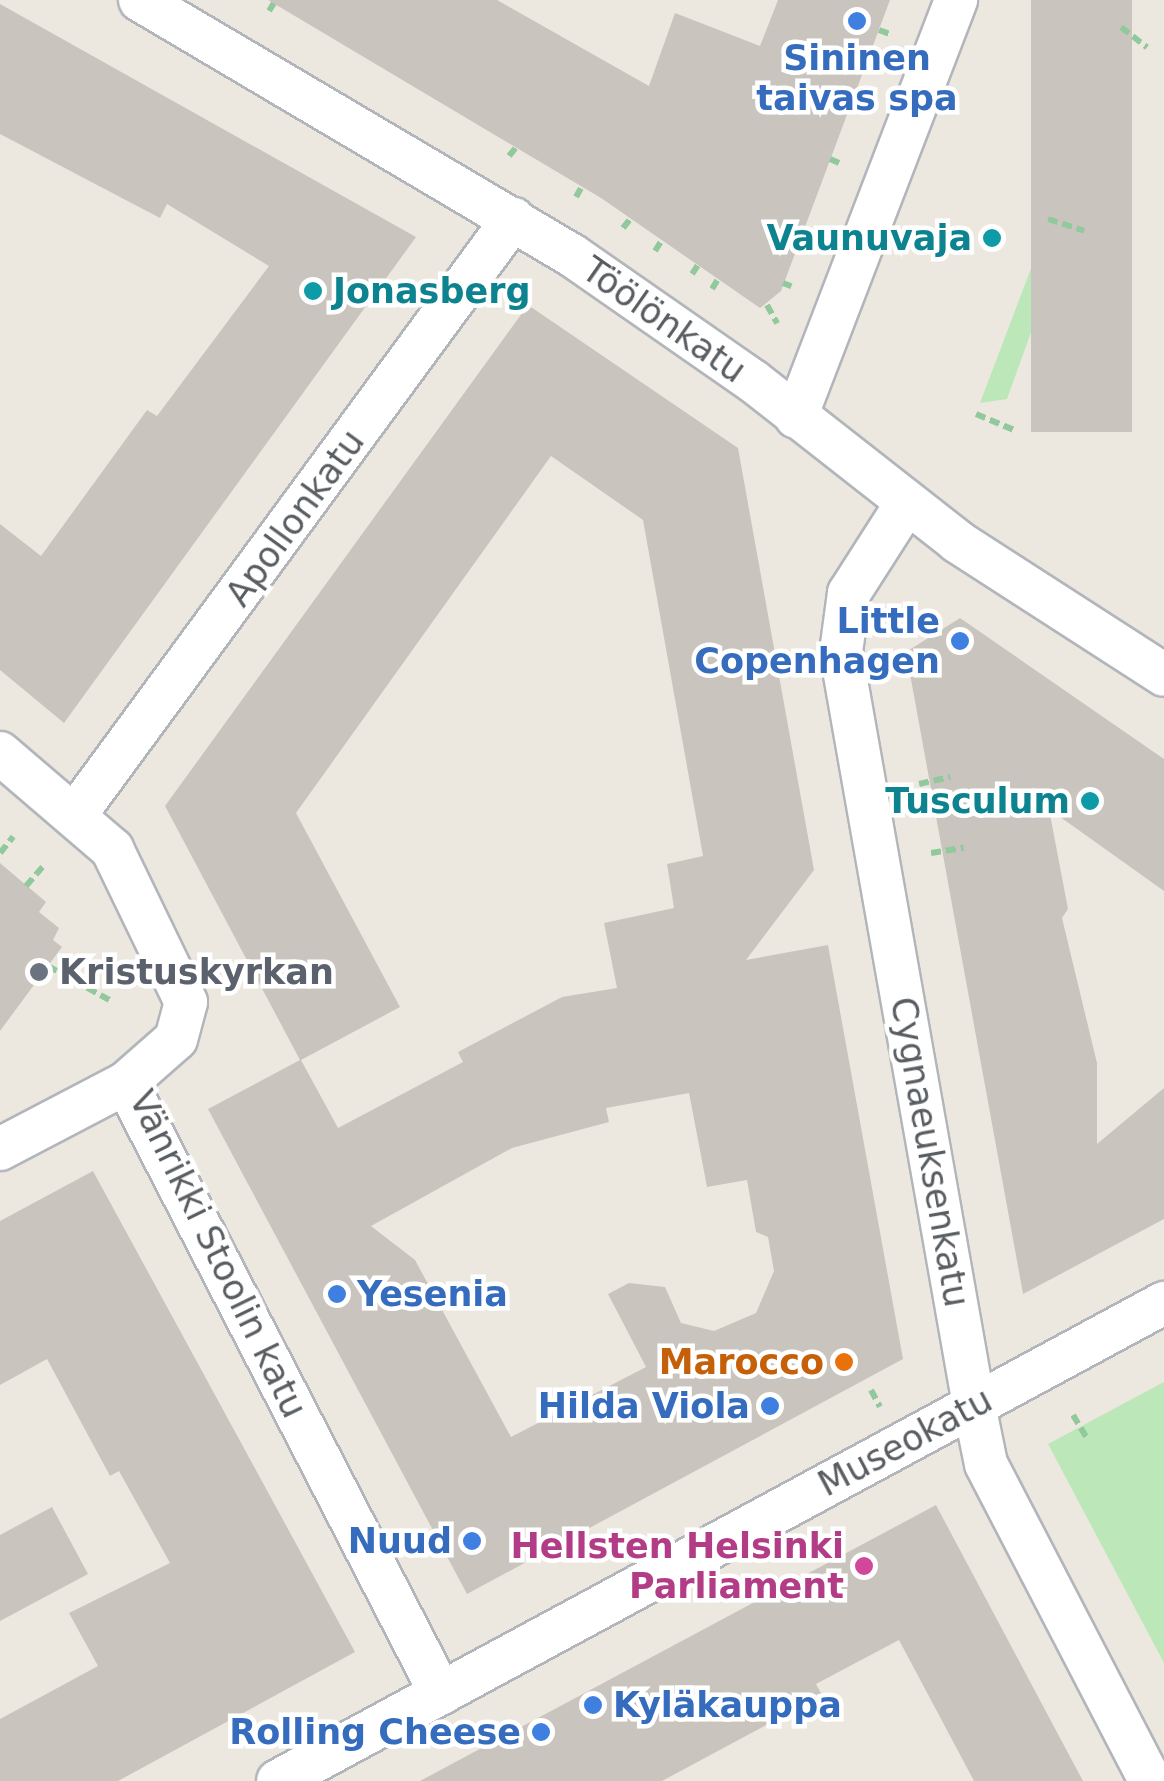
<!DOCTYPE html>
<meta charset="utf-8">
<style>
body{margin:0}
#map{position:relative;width:1164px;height:1781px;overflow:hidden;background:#ede8df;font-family:"DejaVu Sans",sans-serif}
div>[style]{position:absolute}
.green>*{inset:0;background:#bce7b8}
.building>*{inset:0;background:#c9c5be;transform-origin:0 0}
.path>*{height:6px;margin-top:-3px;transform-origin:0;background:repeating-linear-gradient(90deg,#91c89c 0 10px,transparent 0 15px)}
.roads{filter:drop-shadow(2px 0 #b2b6bb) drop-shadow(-2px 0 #b2b6bb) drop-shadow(0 2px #b2b6bb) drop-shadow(0 -2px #b2b6bb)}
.minor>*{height:42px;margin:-21px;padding:0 21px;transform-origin:21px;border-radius:21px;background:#fff}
.dots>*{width:28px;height:28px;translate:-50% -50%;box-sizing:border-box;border:5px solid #fff;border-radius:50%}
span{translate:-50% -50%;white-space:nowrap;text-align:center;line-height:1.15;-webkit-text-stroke:9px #fff;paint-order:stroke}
.shop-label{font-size:35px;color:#366cbe;font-weight:700}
.right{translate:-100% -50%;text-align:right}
.left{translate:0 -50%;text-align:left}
.culture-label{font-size:35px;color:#0d838f;font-weight:700}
.street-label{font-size:35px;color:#585d61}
.worship-label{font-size:35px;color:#5b616d;font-weight:700}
.food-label{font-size:35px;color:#c56008;font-weight:700}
.hotel-label{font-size:35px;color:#b23c85;font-weight:700}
</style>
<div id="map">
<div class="green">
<i style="clip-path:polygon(1035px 258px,1051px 277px,1007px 399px,980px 403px)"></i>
<i style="clip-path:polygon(1164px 1382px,1164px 1663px,1048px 1444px)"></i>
</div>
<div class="building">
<i style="clip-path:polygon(268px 0,497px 0,649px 86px,675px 13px,760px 46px,778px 0,890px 0,781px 291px,760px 308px,601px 198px)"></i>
<i style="left:1031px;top:0;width:101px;height:432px"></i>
<i style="clip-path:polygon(0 4px,416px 237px,64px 723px,0 670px,0 524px,41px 556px,147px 410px,157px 416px,269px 266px,167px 204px,160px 218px,0 134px)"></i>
<i style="clip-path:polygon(evenodd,528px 305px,738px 448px,814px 870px,746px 960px,828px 945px,903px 1359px,467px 1594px,208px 1109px,300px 1060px,165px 806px,528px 305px,551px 456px,643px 520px,703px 856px,667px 864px,674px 908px,604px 923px,617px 988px,562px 997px,458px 1052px,463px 1062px,338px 1128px,301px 1060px,400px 1007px,296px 813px,551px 456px,528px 305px,689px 1093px,707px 1187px,747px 1180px,756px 1232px,768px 1237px,774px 1271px,756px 1313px,714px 1331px,681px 1323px,665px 1287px,629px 1283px,608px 1294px,646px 1367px,511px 1437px,415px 1260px,371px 1226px,512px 1148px,609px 1122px,606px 1108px,689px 1093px)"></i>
<i style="clip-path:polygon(960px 618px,1164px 759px,1164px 891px,1049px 809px,1068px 909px,1062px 918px,1097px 1063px,1097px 1144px,1164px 1088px,1164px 1219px,1023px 1294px,906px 652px)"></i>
<i style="clip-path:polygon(0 863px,46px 902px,39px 912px,59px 928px,53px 940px,62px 947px,0 1031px)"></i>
<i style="clip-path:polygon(93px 1171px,355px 1652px,118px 1781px,0 1781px,0 1719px,98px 1666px,69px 1613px,170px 1563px,119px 1471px,110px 1476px,47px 1359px,0 1385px,0 1221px)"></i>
<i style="clip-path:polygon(936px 1505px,1083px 1781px,974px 1781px,899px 1640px,816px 1684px,822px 1695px,662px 1781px,420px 1781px)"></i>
<i style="clip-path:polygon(52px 1507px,88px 1574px,0 1621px,0 1535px)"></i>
</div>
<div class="path">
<i style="left:269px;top:11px;width:9px;rotate:-58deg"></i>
<i style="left:1121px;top:27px;width:33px;rotate:38deg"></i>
<i style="left:879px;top:30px;width:12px;rotate:20deg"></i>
<i style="left:868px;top:60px;width:10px;rotate:17deg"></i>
<i style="left:509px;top:156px;width:13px;rotate:-51deg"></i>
<i style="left:830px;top:159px;width:10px;rotate:24deg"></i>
<i style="left:576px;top:197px;width:13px;rotate:-61deg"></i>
<i style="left:1048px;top:219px;width:38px;rotate:18deg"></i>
<i style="left:623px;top:228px;width:13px;rotate:-51deg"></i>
<i style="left:800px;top:241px;width:9px;rotate:21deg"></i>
<i style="left:655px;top:251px;width:13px;rotate:-58deg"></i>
<i style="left:692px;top:274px;width:11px;rotate:-56deg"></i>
<i style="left:783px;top:283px;width:9px;rotate:21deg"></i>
<i style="left:712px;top:289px;width:12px;rotate:-59deg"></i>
<i style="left:767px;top:305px;width:21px;rotate:61deg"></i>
<i style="left:976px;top:414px;width:41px;rotate:22.8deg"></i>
<i style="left:919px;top:784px;width:32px;rotate:-13deg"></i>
<i style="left:0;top:853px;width:21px;rotate:-51deg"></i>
<i style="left:931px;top:853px;width:33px;rotate:-9deg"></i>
<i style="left:26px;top:886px;width:28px;rotate:-49deg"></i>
<i style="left:48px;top:966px;width:74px;rotate:29deg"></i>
<i style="left:871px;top:1390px;width:19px;rotate:62deg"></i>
<i style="left:1073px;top:1415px;width:26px;rotate:59deg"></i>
</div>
<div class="roads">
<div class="minor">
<i style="left:140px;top:0;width:503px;rotate:30.59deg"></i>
<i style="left:573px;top:256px;width:219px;rotate:34.8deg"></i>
<i style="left:753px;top:381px;width:261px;rotate:38.1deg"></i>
<i style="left:958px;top:542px;width:245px;rotate:32.8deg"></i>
<i style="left:796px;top:417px;width:447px;rotate:-69deg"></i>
<i style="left:906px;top:504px;width:106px;rotate:122.6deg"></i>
<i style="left:849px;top:593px;width:60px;rotate:97.7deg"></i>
<i style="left:841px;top:652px;width:765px;rotate:79.98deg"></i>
<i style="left:974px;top:1405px;width:60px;rotate:78.5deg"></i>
<i style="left:986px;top:1464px;width:357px;rotate:62.6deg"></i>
<i style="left:0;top:753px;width:148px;rotate:40.6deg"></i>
<i style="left:112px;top:849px;width:170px;rotate:64.2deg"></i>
<i style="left:186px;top:1002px;width:38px;rotate:105deg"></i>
<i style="left:176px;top:1039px;width:67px;rotate:138.7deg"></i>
<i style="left:126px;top:1083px;width:687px;rotate:62.73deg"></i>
<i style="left:75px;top:815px;width:740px;rotate:-53.69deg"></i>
<i style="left:0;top:1149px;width:142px;rotate:-27.6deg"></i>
<i style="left:278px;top:1781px;width:1007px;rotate:-28.35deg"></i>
</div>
</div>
<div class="dots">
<i style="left:857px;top:21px;background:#3f7fe0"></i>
<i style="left:992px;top:238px;background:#0f9aa8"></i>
<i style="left:313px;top:291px;background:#0f9aa8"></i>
<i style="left:960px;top:641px;background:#3f7fe0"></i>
<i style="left:1090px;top:801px;background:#0f9aa8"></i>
<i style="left:39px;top:972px;background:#6b7280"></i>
<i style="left:337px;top:1294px;background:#3f7fe0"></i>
<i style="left:844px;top:1362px;background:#e8710a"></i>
<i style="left:770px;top:1406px;background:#3f7fe0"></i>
<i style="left:472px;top:1541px;background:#3f7fe0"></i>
<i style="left:864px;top:1566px;background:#d1479c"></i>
<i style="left:593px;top:1705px;background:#3f7fe0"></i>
<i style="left:541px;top:1732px;background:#3f7fe0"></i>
</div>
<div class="shop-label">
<span style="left:857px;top:78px">Sininen<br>taivas spa</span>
<span class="right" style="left:940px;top:641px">Little<br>Copenhagen</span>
<span class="left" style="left:357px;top:1294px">Yesenia</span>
<span class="right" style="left:750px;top:1406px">Hilda Viola</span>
<span class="right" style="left:452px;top:1541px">Nuud</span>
<span class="left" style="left:613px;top:1705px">Kyläkauppa</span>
<span class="right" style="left:521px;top:1732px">Rolling Cheese</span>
</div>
<div class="culture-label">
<span class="right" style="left:972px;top:238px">Vaunuvaja</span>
<span class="left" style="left:333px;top:291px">Jonasberg</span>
<span class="right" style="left:1070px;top:801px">Tusculum</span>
</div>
<div class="street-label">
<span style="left:664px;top:320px;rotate:35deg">Töölönkatu</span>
<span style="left:295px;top:518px;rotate:-54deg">Apollonkatu</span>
<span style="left:930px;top:1152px;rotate:80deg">Cygnaeuksenkatu</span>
<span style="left:218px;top:1254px;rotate:64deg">Vänrikki Stoolin katu</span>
<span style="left:905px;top:1442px;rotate:-28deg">Museokatu</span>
</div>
<div class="worship-label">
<span class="left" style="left:59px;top:972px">Kristuskyrkan</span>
</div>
<div class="food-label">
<span class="right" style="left:824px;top:1362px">Marocco</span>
</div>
<div class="hotel-label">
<span class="right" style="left:844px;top:1566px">Hellsten Helsinki<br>Parliament</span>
</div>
</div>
